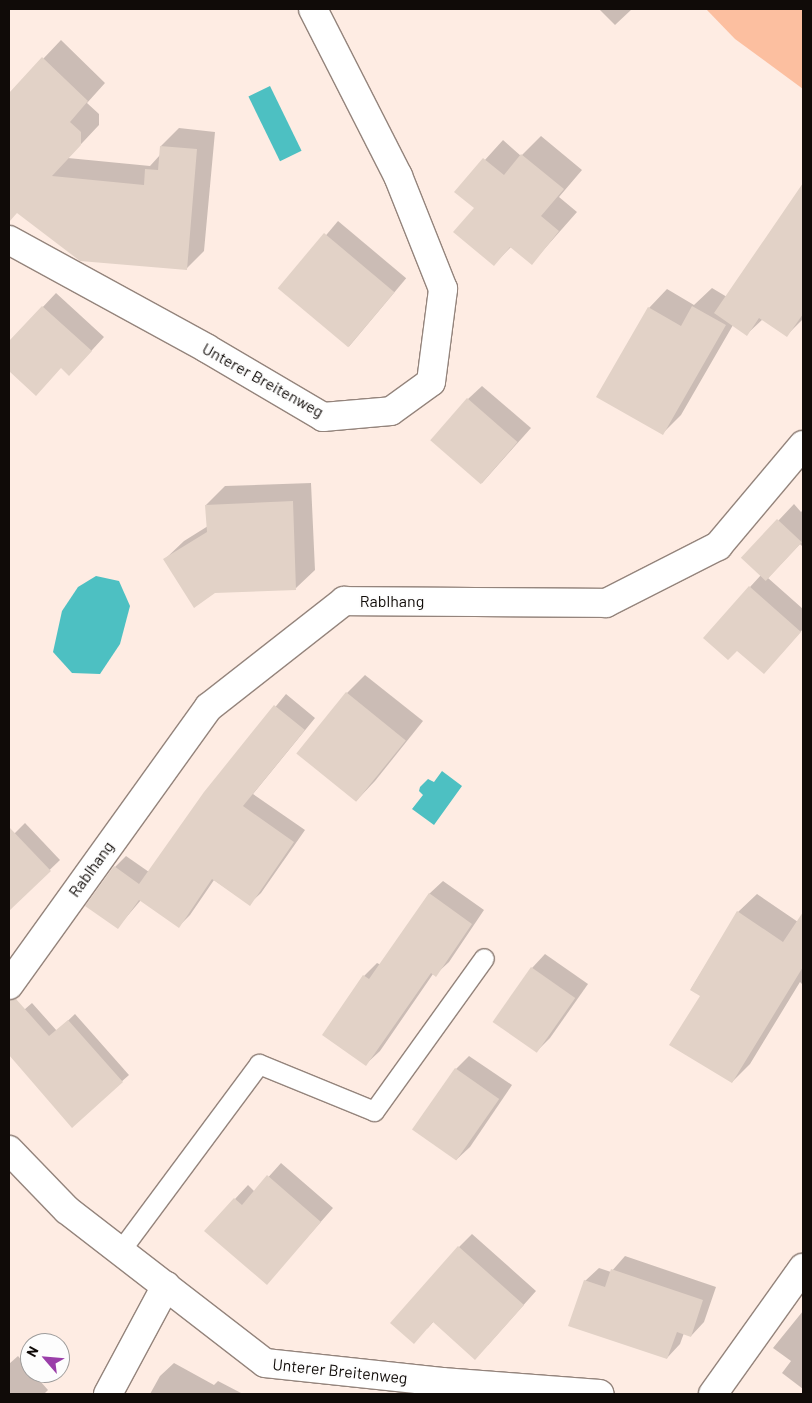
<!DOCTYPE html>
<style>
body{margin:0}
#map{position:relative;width:812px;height:1403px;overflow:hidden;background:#feece3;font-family:Barlow,sans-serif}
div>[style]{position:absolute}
.green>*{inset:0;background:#fcbfa0}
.water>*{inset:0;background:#4dc0c2;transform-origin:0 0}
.shadow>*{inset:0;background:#0003;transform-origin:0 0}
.building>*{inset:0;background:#e2d2c7;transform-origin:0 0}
.roads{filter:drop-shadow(1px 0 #94847c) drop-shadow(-1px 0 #94847c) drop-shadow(0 1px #94847c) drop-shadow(0 -1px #94847c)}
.lane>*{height:19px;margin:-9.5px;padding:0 9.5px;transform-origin:9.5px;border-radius:9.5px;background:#fff}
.street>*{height:28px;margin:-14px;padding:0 14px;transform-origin:14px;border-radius:14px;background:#fff}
span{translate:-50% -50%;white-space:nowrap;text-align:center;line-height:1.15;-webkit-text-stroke:4px #fdfdfd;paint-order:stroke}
.street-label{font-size:16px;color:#100b08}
.frame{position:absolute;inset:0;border:10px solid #100b08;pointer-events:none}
.north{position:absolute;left:20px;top:1333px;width:50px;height:50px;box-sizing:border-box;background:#fdfdfd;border:1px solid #9e9c9b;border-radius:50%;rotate:297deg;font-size:14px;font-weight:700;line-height:20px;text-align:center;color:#100b08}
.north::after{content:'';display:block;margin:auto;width:18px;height:22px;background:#9a3ea9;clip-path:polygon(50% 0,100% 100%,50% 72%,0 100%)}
</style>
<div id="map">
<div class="green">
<i style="clip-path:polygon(706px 9px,803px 9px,803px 89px,735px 39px)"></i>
</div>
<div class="water">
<i style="left:270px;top:86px;width:72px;height:24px;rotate:64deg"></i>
<i style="clip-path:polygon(96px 576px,119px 581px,130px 606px,120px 644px,100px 674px,72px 673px,53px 652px,62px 611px,78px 587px)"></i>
<i style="clip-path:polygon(442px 771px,462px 786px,434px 825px,412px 809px,423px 795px,419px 791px,420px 787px,428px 779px,434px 782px)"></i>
</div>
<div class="shadow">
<i style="clip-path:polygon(599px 9px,632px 9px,615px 25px)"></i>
<i style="clip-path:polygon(61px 40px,105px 83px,87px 103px,99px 114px,99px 125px,68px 158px,150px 166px,160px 155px,161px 146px,179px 128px,215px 132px,204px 251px,186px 269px,81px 260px,26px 219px,43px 197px,9px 165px,9px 95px)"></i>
<i style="clip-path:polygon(541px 136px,582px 170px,559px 197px,577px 212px,532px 263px,512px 246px,494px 264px,476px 208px,456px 192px,503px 140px,521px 156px)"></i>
<i style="clip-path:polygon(803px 193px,803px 319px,787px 335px,763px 319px,747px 334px,733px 325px,681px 415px,663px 433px,649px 308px,667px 289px,694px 305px,712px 288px,727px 297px,786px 210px)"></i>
<i style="left:338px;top:221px;width:89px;height:89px;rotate:40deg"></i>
<i style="clip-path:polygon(56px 293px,104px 337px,82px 361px,61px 367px,36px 394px,9px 370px,9px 343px)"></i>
<i style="clip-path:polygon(482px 386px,531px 428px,482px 483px,468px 399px)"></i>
<i style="clip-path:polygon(311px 483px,315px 570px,296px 588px,165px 559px,184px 541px,208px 526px,206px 505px,225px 486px)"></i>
<i style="clip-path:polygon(794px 504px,801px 512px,803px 510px,803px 547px,800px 544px,768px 578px,803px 609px,803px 629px,764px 673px,750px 587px,761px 575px,743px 558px)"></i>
<i style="clip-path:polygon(365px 675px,423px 721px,375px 781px,357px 800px,347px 693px)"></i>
<i style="clip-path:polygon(286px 694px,315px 718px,253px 794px,305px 830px,261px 893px,249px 904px,214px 880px,190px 915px,179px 926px,141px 900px,118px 927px,115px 867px,126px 856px,149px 872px,205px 793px)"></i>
<i style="clip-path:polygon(25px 823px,60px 860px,9px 909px,9px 839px)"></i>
<i style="clip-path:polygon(443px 881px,484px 910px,449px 962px,435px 975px,433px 974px,380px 1051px,366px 1064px,364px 976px,377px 963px,381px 965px,429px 894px)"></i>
<i style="clip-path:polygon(757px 894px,798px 922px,803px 914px,803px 985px,800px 982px,750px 1064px,732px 1082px,701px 995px,691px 989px,738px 912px)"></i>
<i style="clip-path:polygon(545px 954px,588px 984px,550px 1038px,537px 1051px,532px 968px)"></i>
<i style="clip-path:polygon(32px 1003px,57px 1031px,75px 1014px,129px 1075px,72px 1126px,9px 1054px,9px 1023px)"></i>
<i style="clip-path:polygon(469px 1056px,512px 1085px,470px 1147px,456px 1160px,456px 1069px)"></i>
<i style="clip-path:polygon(281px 1163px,333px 1208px,267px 1283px,235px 1199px,248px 1185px,255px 1192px)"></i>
<i style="clip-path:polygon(472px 1234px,536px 1291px,488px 1345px,434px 1321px,427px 1329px,459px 1247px)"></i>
<i style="clip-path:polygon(625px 1256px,716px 1287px,704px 1322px,691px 1336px,684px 1333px,680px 1344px,667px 1358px,585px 1281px,599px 1268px,611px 1272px)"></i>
<i style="clip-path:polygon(803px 1311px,803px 1389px,782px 1373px,791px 1361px,773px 1348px)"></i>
<i style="clip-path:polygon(18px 1356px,30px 1370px,30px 1373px,33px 1373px,48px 1390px,44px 1394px,9px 1394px,9px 1364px)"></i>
<i style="clip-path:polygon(174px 1363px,214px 1385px,218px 1381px,243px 1394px,150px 1394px,160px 1376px)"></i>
</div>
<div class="building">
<i style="clip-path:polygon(42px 57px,88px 101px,70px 122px,81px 132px,81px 145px,52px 176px,144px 185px,145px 169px,158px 170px,160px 146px,197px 149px,187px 270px,80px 261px,17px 213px,9px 222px,9px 93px)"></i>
<i style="clip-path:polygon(521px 154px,564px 189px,541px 216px,559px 231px,532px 265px,510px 247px,494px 266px,453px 232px,474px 208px,454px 192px,483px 158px,504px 175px)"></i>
<i style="clip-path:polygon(803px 183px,803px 314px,787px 337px,759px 318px,747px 336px,714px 313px)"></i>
<i style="left:324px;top:233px;width:92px;height:72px;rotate:40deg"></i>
<i style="clip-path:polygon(42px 306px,92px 351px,69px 376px,61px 368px,36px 396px,9px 371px,9px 341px)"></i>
<i style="clip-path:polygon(692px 306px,726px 325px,663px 435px,596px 397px,648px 307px,681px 326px)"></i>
<i style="left:467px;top:398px;width:67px;height:56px;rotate:41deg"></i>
<i style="clip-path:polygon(293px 501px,296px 590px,215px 593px,194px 608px,163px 559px,207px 532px,205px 505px)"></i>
<i style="left:777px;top:519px;width:34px;height:53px;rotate:43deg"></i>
<i style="clip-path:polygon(749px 586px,801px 632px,764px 674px,737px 651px,728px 660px,703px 638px)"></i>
<i style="left:346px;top:692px;width:77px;height:79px;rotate:39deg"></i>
<i style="clip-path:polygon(274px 705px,305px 730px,243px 806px,294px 842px,250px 906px,212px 879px,179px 928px,139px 900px,118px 929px,85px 906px,114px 866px,139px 884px,204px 792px)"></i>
<i style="clip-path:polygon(9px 827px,51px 871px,9px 911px)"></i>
<i style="clip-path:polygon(429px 893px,472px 924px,436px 977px,431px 973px,366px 1066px,322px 1035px,363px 975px,369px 979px)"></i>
<i style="clip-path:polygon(737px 911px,783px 942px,803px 912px,803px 967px,732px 1083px,669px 1045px,700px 996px,690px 990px)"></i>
<i style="left:531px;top:967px;width:54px;height:67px;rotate:35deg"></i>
<i style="clip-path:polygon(16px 999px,49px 1036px,68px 1020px,123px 1082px,72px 1128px,9px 1055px,9px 1000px)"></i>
<i style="left:455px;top:1068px;width:54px;height:75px;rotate:35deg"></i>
<i style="clip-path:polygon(267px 1175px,321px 1222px,267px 1285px,204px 1231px,234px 1198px,242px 1205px)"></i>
<i style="clip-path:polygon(458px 1246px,524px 1305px,475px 1360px,433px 1322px,414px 1344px,390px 1323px)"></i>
<i style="clip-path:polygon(611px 1269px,703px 1300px,691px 1337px,677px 1332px,667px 1359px,568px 1326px,584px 1280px,605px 1287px)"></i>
</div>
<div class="roads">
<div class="lane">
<i style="left:120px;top:1251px;width:233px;rotate:-53.4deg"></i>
<i style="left:259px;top:1064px;width:124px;rotate:22.2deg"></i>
<i style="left:374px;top:1111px;width:188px;rotate:-54.3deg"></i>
</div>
<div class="street">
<i style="left:9px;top:240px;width:225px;rotate:28.7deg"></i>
<i style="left:206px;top:348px;width:136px;rotate:30.5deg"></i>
<i style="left:323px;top:417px;width:68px;rotate:-5deg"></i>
<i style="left:391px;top:411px;width:49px;rotate:-35.9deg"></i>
<i style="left:431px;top:382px;width:94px;rotate:-82.6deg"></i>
<i style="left:443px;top:289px;width:122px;rotate:-111.7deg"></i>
<i style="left:398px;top:176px;width:187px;rotate:-117deg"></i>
<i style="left:9px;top:985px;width:342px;rotate:-54.3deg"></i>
<i style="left:209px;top:707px;width:172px;rotate:-38.1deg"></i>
<i style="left:344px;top:601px;width:262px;rotate:0.4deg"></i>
<i style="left:606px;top:603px;width:126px;rotate:-27deg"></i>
<i style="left:718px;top:546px;width:132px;rotate:-49.9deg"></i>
<i style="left:9px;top:1150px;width:83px;rotate:46deg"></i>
<i style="left:67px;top:1210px;width:250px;rotate:37.7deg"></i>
<i style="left:265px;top:1363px;width:178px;rotate:6.1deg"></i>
<i style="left:442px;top:1382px;width:158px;rotate:4.3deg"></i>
<i style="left:108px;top:1394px;width:123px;rotate:-61.8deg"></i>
<i style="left:713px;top:1394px;width:155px;rotate:-54.5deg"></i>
</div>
</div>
<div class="street-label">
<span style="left:263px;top:380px;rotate:29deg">Unterer Breitenweg</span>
<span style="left:392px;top:601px">Rablhang</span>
<span style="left:91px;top:869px;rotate:-54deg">Rablhang</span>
<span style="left:340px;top:1371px;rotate:6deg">Unterer Breitenweg</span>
</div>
<div class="frame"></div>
<div class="north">N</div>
</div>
